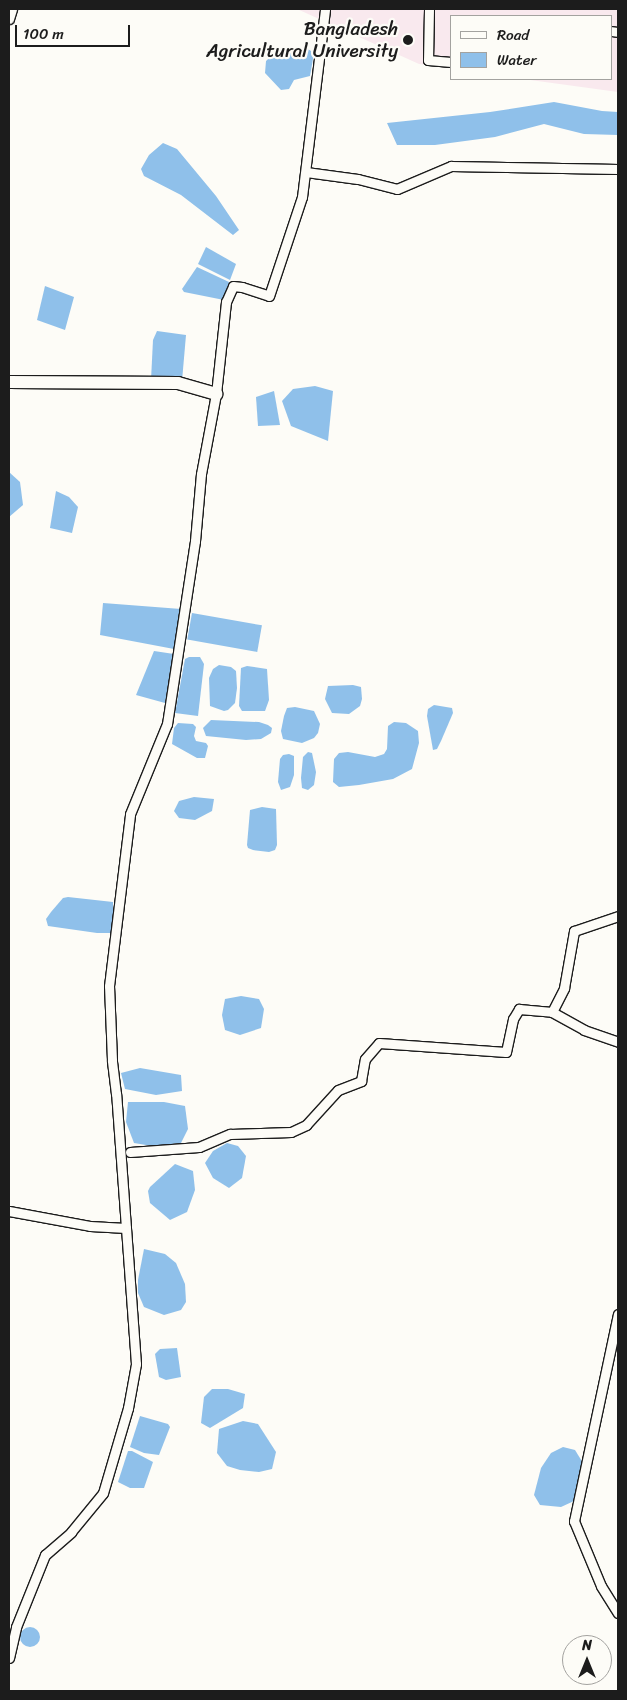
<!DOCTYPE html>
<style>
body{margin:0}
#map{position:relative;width:627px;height:1700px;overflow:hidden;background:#fdfcf7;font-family:Sriracha,sans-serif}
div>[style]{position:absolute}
.built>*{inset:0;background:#f9e9ee}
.water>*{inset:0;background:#8fc0ea;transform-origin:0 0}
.round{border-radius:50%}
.roads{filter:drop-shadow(1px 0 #1c1c1c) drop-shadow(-1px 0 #1c1c1c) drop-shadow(0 1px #1c1c1c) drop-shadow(0 -1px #1c1c1c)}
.street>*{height:9px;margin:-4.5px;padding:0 4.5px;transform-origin:4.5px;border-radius:4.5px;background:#fdfcf7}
.secondary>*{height:12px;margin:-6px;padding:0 6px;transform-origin:6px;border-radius:6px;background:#fdfcf7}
.dots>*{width:14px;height:14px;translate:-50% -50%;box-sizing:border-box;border:2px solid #fdfcf7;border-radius:50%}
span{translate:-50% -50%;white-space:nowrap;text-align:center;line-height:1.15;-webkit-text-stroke:4.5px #fdfcf7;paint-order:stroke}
.poi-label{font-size:19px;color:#1c1c1c}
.right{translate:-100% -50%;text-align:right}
.frame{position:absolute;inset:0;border:10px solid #1c1c1c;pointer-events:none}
.legend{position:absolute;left:450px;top:15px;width:162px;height:65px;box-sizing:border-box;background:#fdfcf7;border:1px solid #a3a29f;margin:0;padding:6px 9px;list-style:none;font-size:15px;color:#1c1c1c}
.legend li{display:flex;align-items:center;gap:10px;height:25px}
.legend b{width:25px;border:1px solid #a3a29f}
.north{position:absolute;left:562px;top:1635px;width:50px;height:50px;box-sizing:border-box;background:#fdfcf7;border:1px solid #a3a29f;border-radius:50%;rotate:0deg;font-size:14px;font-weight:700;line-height:20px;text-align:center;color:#1c1c1c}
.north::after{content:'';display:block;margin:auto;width:18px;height:22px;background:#1c1c1c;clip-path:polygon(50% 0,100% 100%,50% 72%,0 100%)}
.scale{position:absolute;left:15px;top:25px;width:115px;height:22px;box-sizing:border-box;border:2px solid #1c1c1c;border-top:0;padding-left:6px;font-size:15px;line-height:18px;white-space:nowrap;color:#1c1c1c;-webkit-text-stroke:4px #fdfcf7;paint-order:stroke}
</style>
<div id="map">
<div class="built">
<i style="clip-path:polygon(297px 9px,618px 9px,618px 92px,523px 79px,611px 79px,611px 16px,451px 16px,451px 68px,419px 64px)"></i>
</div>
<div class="water">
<i style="clip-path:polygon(279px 49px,302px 57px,308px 49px,314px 53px,310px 76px,294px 80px,289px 89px,281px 90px,265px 73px,266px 61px)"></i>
<i style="clip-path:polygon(554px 102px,602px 111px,618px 112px,618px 135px,584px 134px,544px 124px,495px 137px,435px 145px,397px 145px,387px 123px,490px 112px)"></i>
<i style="clip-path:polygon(163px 143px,177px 149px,216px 196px,239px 230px,233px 235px,181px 195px,144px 176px,141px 169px,149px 155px)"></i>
<i style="clip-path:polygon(206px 247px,236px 264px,230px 280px,198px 264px)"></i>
<i style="clip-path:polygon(197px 267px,229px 282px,224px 300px,184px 292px,182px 289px)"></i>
<i style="clip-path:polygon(45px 286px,74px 297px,65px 330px,37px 320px)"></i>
<i style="clip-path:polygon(157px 331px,186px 335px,182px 381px,151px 380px,153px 340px)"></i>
<i style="clip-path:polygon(315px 386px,333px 391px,328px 441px,291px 426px,282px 401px,293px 389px)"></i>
<i style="clip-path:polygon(274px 391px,280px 425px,258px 426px,256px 397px)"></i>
<i style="clip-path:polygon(9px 472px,20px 482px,23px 505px,9px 517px)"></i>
<i style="clip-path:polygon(56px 491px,69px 497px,78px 507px,72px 533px,50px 528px)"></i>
<i style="clip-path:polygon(103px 603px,181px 609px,174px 649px,100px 635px)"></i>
<i style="left:192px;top:613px;width:71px;height:27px;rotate:10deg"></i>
<i style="clip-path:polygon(154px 651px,174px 654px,165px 703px,136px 695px)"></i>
<i style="clip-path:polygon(189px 657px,200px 657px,204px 664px,198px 716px,175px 713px,185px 659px)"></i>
<i style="clip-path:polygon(219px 665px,231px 667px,236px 671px,237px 688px,235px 703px,228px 710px,224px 711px,210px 706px,209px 678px,213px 669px)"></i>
<i style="clip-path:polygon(247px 666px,267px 669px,269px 700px,265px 711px,242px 711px,239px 706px,241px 668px)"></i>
<i style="clip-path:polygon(353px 685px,361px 687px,362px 699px,360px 706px,349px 714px,332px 713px,325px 699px,328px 686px)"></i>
<i style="clip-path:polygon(434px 705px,452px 708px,453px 713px,441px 741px,437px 749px,433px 750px,427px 716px,428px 709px)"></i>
<i style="clip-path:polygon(295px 707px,314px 711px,320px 724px,318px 733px,314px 738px,302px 743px,283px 739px,281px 731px,284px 716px,287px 708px)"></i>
<i style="clip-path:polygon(211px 720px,259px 722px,268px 725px,272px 728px,271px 733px,261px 739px,246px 740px,206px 736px,203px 728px)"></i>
<i style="clip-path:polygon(394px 722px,406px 723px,418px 731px,419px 743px,412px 769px,393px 779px,359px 785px,339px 787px,333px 782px,334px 759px,339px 753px,348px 752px,375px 757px,384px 754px,387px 749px,388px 726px)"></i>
<i style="clip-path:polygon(178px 723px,193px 724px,196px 727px,194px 736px,196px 741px,206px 743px,208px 746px,205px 758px,197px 758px,172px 744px,174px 728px)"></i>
<i style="clip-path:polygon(308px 752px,312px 753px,316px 772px,314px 785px,308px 790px,302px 788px,301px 778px,303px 757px)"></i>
<i style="clip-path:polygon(289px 754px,294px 756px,294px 775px,290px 787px,281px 790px,278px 782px,280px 759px,283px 755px)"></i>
<i style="clip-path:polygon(194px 797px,214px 799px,212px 811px,195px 820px,179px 818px,174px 811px,179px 801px)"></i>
<i style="clip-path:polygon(262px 807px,276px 809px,277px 845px,275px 850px,269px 852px,253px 850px,248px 848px,247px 845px,250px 810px)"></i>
<i style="clip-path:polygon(68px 897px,113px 902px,113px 928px,111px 933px,97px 933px,48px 926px,46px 919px,51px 912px,63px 898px)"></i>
<i style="clip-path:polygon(241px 996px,259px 999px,264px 1009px,261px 1028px,240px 1035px,225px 1030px,222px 1015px,225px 999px)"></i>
<i style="clip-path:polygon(140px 1068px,181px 1075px,182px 1091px,156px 1095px,125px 1089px,121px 1073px)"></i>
<i style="clip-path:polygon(128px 1102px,164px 1102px,185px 1106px,188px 1129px,181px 1143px,152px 1146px,134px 1143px,126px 1122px)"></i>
<i style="clip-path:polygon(227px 1143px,238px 1146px,246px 1156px,242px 1178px,229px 1188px,213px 1178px,205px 1163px,213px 1151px)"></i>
<i style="clip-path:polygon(175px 1164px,193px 1171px,195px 1190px,187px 1212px,170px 1220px,150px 1203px,148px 1191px,150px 1187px)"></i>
<i style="clip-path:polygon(144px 1249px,165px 1254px,176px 1263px,185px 1284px,186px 1302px,181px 1310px,164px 1315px,144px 1307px,138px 1293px,138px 1280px)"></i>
<i style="clip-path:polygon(177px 1348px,181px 1377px,166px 1380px,159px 1377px,155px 1354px,160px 1349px)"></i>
<i style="clip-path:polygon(212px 1389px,228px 1389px,245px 1394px,243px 1408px,210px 1428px,201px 1423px,204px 1397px)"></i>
<i style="clip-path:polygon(140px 1416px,168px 1424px,170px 1427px,159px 1455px,144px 1453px,130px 1447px)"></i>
<i style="clip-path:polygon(243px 1421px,258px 1424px,276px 1452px,272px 1469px,259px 1472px,240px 1470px,227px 1466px,217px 1453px,219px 1429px)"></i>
<i style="clip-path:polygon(563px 1447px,575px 1450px,583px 1463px,574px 1501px,561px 1507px,540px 1505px,534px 1495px,541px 1468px,551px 1453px)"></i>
<i style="clip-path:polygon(128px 1451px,132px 1451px,153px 1462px,144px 1488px,130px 1488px,118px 1482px)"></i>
<i class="round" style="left:20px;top:1627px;width:20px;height:20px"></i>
</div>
<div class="roads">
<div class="street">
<i style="left:429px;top:9px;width:51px;rotate:91.1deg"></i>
<i style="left:428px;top:60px;width:23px;rotate:5deg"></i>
<i style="left:9px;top:19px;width:10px;rotate:-73deg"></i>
<i style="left:611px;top:31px;width:7px;rotate:8deg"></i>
<i style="left:306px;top:172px;width:52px;rotate:7.7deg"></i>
<i style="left:358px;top:179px;width:40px;rotate:14.4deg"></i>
<i style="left:397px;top:189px;width:59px;rotate:-23.1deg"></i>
<i style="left:451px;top:166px;width:167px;rotate:1deg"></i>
<i style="left:552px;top:1012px;width:27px;rotate:-63deg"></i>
<i style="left:564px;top:988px;width:58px;rotate:-80deg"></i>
<i style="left:574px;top:931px;width:46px;rotate:-18.8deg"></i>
<i style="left:130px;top:1152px;width:69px;rotate:-4.1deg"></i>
<i style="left:199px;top:1147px;width:34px;rotate:-23deg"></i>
<i style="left:230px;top:1134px;width:61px;rotate:-1.9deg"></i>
<i style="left:291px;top:1132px;width:17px;rotate:-25deg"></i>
<i style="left:306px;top:1125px;width:47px;rotate:-47.6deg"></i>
<i style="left:338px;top:1090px;width:25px;rotate:-21deg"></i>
<i style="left:361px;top:1081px;width:22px;rotate:-80deg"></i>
<i style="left:365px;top:1059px;width:21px;rotate:-49deg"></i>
<i style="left:379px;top:1043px;width:127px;rotate:4.1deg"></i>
<i style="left:506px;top:1052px;width:34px;rotate:-78deg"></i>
<i style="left:513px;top:1019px;width:12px;rotate:-59deg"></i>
<i style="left:519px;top:1009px;width:33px;rotate:5deg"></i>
<i style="left:552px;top:1012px;width:37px;rotate:29deg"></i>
<i style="left:584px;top:1030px;width:36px;rotate:19deg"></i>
<i style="left:9px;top:1211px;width:82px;rotate:10.5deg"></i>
<i style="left:90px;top:1226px;width:36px;rotate:3deg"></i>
<i style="left:618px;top:1314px;width:212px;rotate:102deg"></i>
<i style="left:574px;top:1521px;width:70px;rotate:67.4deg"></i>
<i style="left:601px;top:1586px;width:32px;rotate:58deg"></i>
<i style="left:9px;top:1658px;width:32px;rotate:-77deg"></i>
<i style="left:16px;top:1627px;width:78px;rotate:-68.1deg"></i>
<i style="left:45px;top:1555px;width:35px;rotate:-41deg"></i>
<i style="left:71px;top:1532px;width:50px;rotate:-50.6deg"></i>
<i style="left:103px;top:1493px;width:89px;rotate:-73.6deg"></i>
<i style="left:128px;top:1408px;width:45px;rotate:-79.7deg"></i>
<i style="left:136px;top:1364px;width:271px;rotate:-94.2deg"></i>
<i style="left:116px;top:1094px;width:34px;rotate:-97deg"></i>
<i style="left:112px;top:1060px;width:74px;rotate:-92.3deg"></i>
<i style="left:109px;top:986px;width:173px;rotate:-83deg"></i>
<i style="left:130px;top:814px;width:97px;rotate:-67.7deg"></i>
<i style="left:167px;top:724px;width:185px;rotate:-81.3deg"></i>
<i style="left:195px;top:541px;width:67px;rotate:-84.9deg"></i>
<i style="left:201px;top:474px;width:81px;rotate:-79.4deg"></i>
<i style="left:216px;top:394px;width:93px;rotate:-83.8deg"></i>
<i style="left:226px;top:302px;width:17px;rotate:-66deg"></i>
<i style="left:233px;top:286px;width:9px;rotate:6deg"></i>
<i style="left:242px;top:287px;width:28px;rotate:18deg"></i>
<i style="left:269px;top:296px;width:104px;rotate:-71.6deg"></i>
<i style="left:302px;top:197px;width:189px;rotate:-83deg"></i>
</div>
<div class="secondary">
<i style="left:9px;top:382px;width:169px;rotate:0.3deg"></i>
<i style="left:178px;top:383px;width:40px;rotate:16deg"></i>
</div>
</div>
<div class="dots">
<i style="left:408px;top:40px;background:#1c1c1c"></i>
</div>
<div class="poi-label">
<span class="right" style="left:398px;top:40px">Bangladesh<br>Agricultural University</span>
</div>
<div class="frame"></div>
<ul class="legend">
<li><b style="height:6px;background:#fdfcf7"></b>Road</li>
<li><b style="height:14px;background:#8fc0ea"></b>Water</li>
</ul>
<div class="north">N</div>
<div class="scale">100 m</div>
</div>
